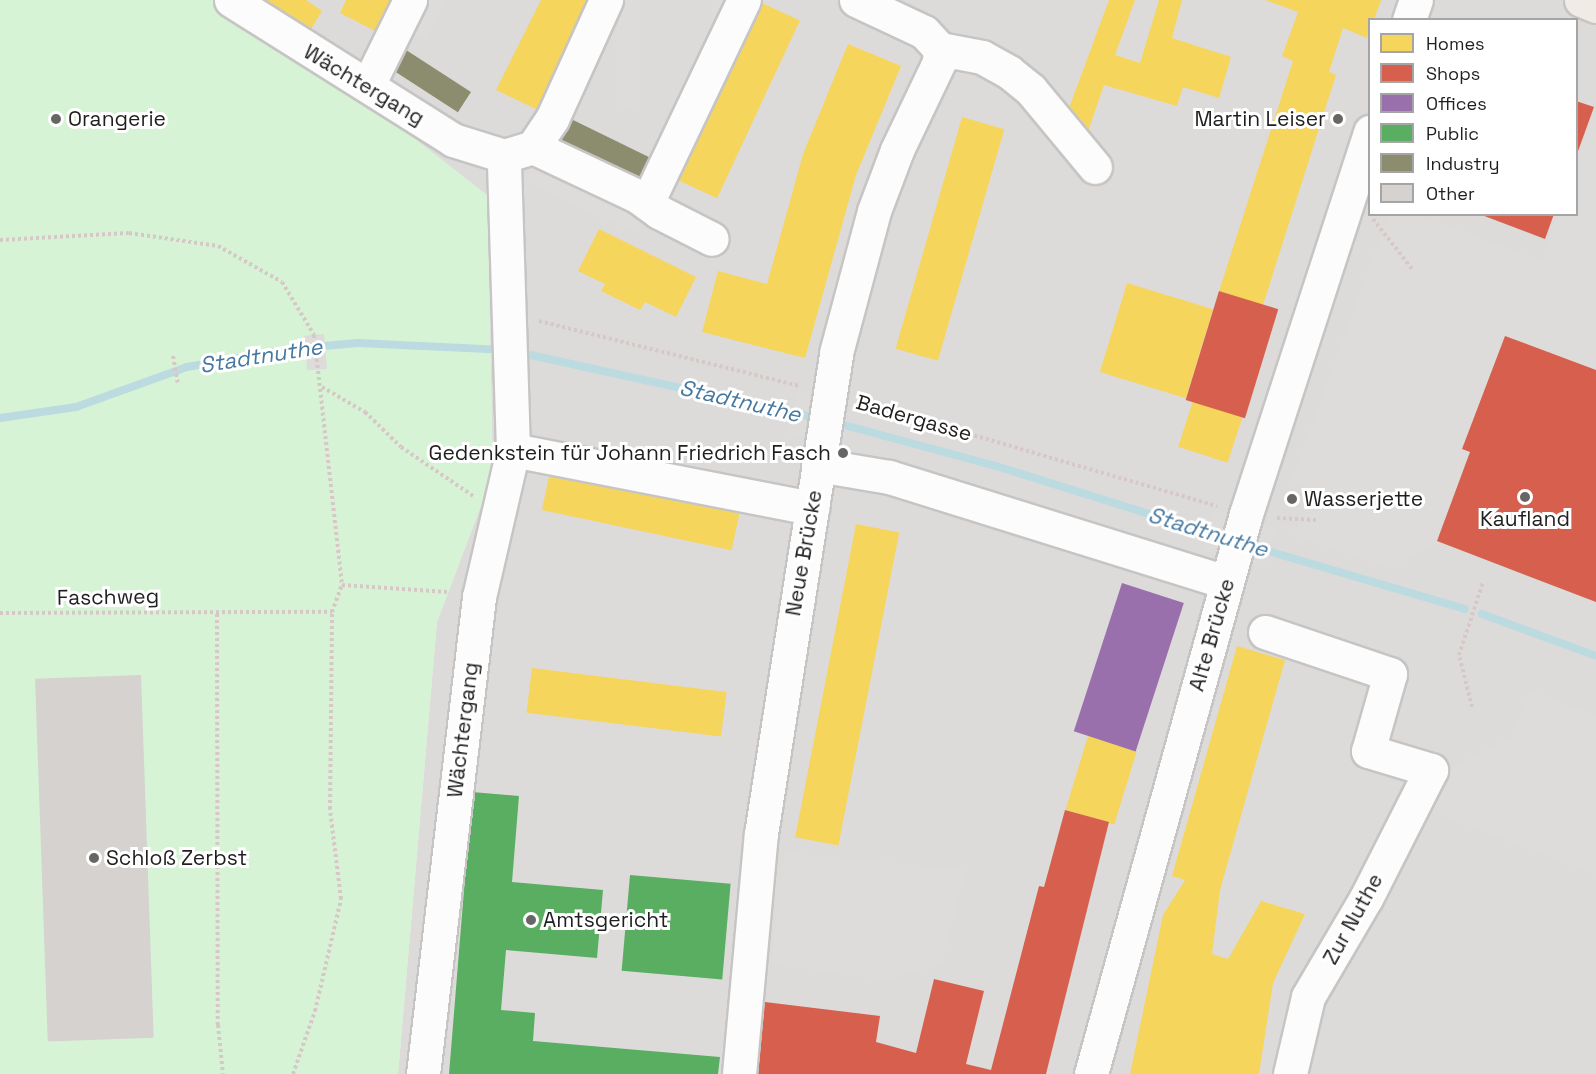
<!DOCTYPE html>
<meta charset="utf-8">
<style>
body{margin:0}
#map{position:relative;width:1596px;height:1074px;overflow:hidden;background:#eeebe8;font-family:"Space Grotesk",sans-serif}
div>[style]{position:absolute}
.residential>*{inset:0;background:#dddbda}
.park>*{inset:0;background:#d7f3d5}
.parking>*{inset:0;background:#dedcdb;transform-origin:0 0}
.pier>*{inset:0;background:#dddcdb;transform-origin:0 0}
.homes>*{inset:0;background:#f6d55c;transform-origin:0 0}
.shops>*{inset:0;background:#d6604d;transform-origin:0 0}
.offices>*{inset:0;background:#9970ab;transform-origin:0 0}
.public>*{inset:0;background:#5aae61;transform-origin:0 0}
.industry>*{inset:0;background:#8c8c6e;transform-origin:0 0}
.stream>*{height:8px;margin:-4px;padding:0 4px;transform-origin:4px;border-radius:4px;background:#bcdbe0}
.building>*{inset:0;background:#d5d2cf;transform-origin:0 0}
.path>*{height:4px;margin-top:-2px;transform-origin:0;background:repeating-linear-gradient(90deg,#d7c8c7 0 3px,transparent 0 6px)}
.roads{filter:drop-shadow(2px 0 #c6c5c4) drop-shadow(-2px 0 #c6c5c4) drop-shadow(0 2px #c6c5c4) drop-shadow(0 -2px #c6c5c4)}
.minor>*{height:33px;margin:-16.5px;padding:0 16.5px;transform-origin:16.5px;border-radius:16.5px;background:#fcfcfc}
.major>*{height:33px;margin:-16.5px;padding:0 16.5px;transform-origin:16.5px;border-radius:16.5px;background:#f1ebe5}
.dots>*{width:16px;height:16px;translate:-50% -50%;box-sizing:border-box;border:3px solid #fff;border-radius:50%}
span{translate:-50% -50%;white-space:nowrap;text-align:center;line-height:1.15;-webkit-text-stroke:6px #fff;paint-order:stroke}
.street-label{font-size:21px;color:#1f1f1f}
.poi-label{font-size:21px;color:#1f1f1f}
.left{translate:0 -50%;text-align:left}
.right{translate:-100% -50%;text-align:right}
.water-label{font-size:22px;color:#46789f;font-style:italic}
.legend{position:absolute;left:1368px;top:18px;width:210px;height:198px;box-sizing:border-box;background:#fff;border:2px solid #a5a5a5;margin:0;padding:8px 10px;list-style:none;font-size:18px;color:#1f1f1f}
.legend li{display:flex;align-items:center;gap:12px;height:30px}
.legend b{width:30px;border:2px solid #a5a5a5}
</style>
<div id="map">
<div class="residential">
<i style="clip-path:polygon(evenodd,213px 0,1596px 0,1596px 1074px,398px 1074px,437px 622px,493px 474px,487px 195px,213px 0,1370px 20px,1576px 20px,1576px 214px,1370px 214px,1370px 20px)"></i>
</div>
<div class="park">
<i style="clip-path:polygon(0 0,213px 0,373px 106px,487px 195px,493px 474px,437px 622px,398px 1074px,0 1074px)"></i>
</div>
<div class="parking">
<i style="clip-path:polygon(421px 0,446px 0,426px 39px,406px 29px)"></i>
<i style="left:617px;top:0;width:22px;height:110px"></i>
<i style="left:712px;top:0;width:21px;height:159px"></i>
<i style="clip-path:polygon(1596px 109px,1596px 370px,1505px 336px,1462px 449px,1470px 452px,1437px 541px,1394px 568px,1294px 535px,1313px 488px,1292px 481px,1389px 215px,1416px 215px,1541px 261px,1557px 215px,1576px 214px,1577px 162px)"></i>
<i style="left:534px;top:163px;width:124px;height:20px;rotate:25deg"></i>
<i style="clip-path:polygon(1531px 692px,1596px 716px,1596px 874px,1428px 810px,1453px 766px,1510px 738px)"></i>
<i style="clip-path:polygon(784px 853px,966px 870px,941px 964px,885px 980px,772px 964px)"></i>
</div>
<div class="pier">
<i style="left:324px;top:334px;width:35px;height:20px;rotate:85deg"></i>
<i style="clip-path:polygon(798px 390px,848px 405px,843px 447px,789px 434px)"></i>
<i style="left:1214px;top:511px;width:64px;height:41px;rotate:16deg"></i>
</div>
<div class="homes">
<i style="clip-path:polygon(254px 0,306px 0,322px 11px,306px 37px)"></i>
<i style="clip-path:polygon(346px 0,397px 0,381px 34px,340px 13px)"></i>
<i style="clip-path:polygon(541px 0,593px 0,538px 110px,496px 90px)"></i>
<i style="clip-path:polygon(1109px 0,1135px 0,1115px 55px,1140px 63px,1159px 0,1182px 0,1172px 38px,1231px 57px,1219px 98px,1183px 87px,1177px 106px,1104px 85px,1086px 137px,1066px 116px)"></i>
<i style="clip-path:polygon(1265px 0,1381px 0,1374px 20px,1370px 20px,1367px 38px,1343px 28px,1329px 72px,1336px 75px,1263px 305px,1219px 291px,1293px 61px,1282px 56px,1298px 12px)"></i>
<i style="left:760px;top:2px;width:44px;height:196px;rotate:25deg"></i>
<i style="clip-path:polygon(848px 44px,901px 66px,856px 175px,805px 358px,702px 332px,718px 271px,767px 284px,803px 154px)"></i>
<i style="left:962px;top:117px;width:44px;height:241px;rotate:16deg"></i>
<i style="clip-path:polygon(599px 229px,696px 277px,676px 317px,645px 302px,640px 310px,601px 291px,605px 284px,578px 271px)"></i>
<i style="left:1127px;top:283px;width:90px;height:93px;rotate:17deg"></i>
<i style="left:1193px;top:401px;width:52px;height:48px;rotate:18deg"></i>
<i style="left:551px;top:467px;width:194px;height:44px;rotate:12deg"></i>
<i style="left:856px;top:524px;width:44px;height:319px;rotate:11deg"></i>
<i style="clip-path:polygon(1237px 646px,1285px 660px,1220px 890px,1212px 954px,1228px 959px,1261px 901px,1305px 914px,1273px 983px,1259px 1074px,1130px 1074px,1163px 915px,1185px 880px,1172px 876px)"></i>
<i style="left:532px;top:668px;width:196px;height:45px;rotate:7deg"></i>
<i style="left:1088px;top:736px;width:51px;height:77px;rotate:17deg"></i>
</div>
<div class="shops">
<i style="clip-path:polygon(1576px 101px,1594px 107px,1577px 154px,1576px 154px)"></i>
<i style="clip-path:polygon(1479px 214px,1554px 214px,1545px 239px)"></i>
<i style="left:1219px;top:291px;width:62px;height:114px;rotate:17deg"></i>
<i style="clip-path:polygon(1505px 336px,1596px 370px,1596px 602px,1437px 541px,1470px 452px,1462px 449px)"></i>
<i style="clip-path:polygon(1065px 810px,1109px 822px,1046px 1074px,758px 1074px,765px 1002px,880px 1016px,876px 1042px,916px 1053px,934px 979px,984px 991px,966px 1064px,991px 1070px,1039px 886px,1044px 887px)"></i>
</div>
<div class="offices">
<i style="left:1122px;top:583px;width:65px;height:156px;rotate:18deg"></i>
</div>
<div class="public">
<i style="clip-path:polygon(472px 792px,519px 796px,512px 882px,603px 890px,597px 958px,506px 950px,501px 1010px,535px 1013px,533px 1041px,720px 1057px,718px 1074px,449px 1074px)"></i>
<i style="left:630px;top:875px;width:101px;height:96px;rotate:5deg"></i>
</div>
<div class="industry">
<i style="left:403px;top:48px;width:81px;height:24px;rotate:33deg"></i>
<i style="left:569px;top:118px;width:99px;height:25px;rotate:26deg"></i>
</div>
<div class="stream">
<i style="left:517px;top:352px;width:311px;rotate:12.4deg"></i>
<i style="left:0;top:418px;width:77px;rotate:-8.2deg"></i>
<i style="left:76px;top:407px;width:118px;rotate:-19.8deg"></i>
<i style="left:187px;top:367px;width:104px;rotate:-10deg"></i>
<i style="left:289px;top:349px;width:69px;rotate:-5deg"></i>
<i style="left:358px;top:343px;width:146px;rotate:2.7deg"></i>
<i style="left:833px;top:422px;width:169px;rotate:15.1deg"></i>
<i style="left:996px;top:466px;width:247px;rotate:17.4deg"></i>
<i style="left:1244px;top:544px;width:230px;rotate:16.4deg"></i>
<i style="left:1482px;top:614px;width:121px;rotate:20.2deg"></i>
</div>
<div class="building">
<i style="left:141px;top:675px;width:363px;height:106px;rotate:88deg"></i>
</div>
<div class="path">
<i style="left:1373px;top:219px;width:65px;rotate:51.9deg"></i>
<i style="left:0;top:240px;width:129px;rotate:-3.1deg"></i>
<i style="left:129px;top:233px;width:90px;rotate:8.3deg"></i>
<i style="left:218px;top:246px;width:73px;rotate:29.4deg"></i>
<i style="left:282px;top:282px;width:62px;rotate:58.9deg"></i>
<i style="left:314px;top:335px;width:252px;rotate:83.6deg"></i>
<i style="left:539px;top:321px;width:268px;rotate:14deg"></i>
<i style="left:173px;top:356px;width:27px;rotate:80deg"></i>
<i style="left:322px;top:387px;width:50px;rotate:30.2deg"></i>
<i style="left:365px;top:412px;width:50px;rotate:44.2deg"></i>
<i style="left:401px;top:447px;width:87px;rotate:34.2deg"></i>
<i style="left:859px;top:402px;width:373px;rotate:16.2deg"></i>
<i style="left:1277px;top:518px;width:39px;rotate:3deg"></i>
<i style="left:0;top:613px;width:332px;rotate:-0.2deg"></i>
<i style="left:332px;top:612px;width:29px;rotate:-70deg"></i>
<i style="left:342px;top:585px;width:106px;rotate:3.8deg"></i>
<i style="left:217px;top:614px;width:411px;rotate:89.9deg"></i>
<i style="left:218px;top:1025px;width:49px;rotate:84.2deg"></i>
<i style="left:1472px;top:707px;width:54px;rotate:-104deg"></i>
<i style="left:1459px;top:655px;width:77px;rotate:-71.8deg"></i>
<i style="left:293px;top:1074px;width:67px;rotate:-70.8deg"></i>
<i style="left:315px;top:1011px;width:115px;rotate:-76.9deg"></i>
<i style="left:341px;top:899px;width:91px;rotate:-97deg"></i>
<i style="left:330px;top:809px;width:197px;rotate:-89.4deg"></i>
</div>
<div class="roads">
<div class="minor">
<i style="left:231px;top:0;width:262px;rotate:32.2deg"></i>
<i style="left:453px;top:140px;width:53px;rotate:17.4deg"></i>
<i style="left:856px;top:0;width:75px;rotate:25.2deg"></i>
<i style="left:924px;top:32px;width:23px;rotate:47deg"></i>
<i style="left:1409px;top:20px;width:21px;rotate:-71deg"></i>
<i style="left:940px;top:49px;width:43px;rotate:10.8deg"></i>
<i style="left:982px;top:57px;width:31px;rotate:29deg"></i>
<i style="left:1009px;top:72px;width:28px;rotate:39deg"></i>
<i style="left:1031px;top:90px;width:100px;rotate:50.3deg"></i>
<i style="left:368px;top:85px;width:95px;rotate:-63.7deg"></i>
<i style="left:533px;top:147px;width:34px;rotate:-56deg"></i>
<i style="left:552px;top:119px;width:131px;rotate:-65.6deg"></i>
<i style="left:504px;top:156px;width:30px;rotate:-17deg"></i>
<i style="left:533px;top:147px;width:115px;rotate:25.2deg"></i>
<i style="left:637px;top:196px;width:27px;rotate:36deg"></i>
<i style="left:659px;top:212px;width:59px;rotate:27deg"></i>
<i style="left:647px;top:203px;width:225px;rotate:-64.5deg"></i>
<i style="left:513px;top:450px;width:305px;rotate:11deg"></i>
<i style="left:818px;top:465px;width:72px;rotate:9.6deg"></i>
<i style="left:889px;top:477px;width:353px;rotate:17.3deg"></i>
<i style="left:1265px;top:632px;width:132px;rotate:18.6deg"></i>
<i style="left:1390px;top:674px;width:80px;rotate:105.9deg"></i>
<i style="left:1368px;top:751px;width:66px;rotate:16.8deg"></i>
<i style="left:1431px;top:770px;width:144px;rotate:116.9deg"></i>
<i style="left:1366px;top:898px;width:115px;rotate:120.4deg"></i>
<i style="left:1308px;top:997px;width:79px;rotate:103.2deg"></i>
<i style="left:423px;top:1074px;width:480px;rotate:-83.3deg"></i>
<i style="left:479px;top:597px;width:151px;rotate:-77deg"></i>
<i style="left:513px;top:450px;width:294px;rotate:-91.8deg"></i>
<i style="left:739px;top:1074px;width:241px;rotate:-84.8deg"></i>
<i style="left:761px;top:834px;width:487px;rotate:-81.1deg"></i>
<i style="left:836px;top:353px;width:147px;rotate:-75deg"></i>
<i style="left:874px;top:211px;width:65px;rotate:-69.3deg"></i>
<i style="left:897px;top:150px;width:98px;rotate:-64.5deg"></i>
<i style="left:939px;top:62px;width:13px;rotate:-86deg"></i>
<i style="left:1091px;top:1074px;width:581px;rotate:-74.53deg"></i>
<i style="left:1246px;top:514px;width:402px;rotate:-72deg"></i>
</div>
<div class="major">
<i style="left:1581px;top:0;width:16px;rotate:22deg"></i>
</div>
</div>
<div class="dots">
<i style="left:56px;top:119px;background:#676665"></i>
<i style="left:1338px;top:119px;background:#676665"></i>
<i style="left:843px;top:453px;background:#676665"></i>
<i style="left:1525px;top:497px;background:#676665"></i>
<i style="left:1292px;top:499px;background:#676665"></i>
<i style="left:94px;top:858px;background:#676665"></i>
<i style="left:531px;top:920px;background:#676665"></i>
</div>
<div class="street-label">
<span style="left:364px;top:85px;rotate:31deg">Wächtergang</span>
<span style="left:914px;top:418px;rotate:16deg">Badergasse</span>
<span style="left:804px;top:553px;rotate:-80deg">Neue Brücke</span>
<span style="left:108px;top:597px;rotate:-1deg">Faschweg</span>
<span style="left:1212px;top:635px;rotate:-74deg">Alte Brücke</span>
<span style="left:463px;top:730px;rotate:-83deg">Wächtergang</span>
<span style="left:1353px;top:919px;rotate:-61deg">Zur Nuthe</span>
</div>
<div class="poi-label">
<span class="left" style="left:68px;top:119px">Orangerie</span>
<span class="right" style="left:1326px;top:119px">Martin Leiser</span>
<span class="right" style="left:831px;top:453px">Gedenkstein für Johann Friedrich Fasch</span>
<span class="left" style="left:1304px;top:499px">Wasserjette</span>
<span style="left:1525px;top:519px">Kaufland</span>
<span class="left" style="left:106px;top:858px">Schloß Zerbst</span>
<span class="left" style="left:543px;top:920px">Amtsgericht</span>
</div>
<div class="water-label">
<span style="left:261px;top:356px;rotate:-9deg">Stadtnuthe</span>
<span style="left:740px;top:401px;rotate:13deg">Stadtnuthe</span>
<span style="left:1208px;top:532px;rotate:17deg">Stadtnuthe</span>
</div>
<ul class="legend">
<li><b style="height:16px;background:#f6d55c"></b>Homes</li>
<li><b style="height:16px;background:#d6604d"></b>Shops</li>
<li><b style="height:16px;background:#9970ab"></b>Offices</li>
<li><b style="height:16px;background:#5aae61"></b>Public</li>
<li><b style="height:16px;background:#8c8c6e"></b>Industry</li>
<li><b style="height:16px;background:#d5d2cf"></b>Other</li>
</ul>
</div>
